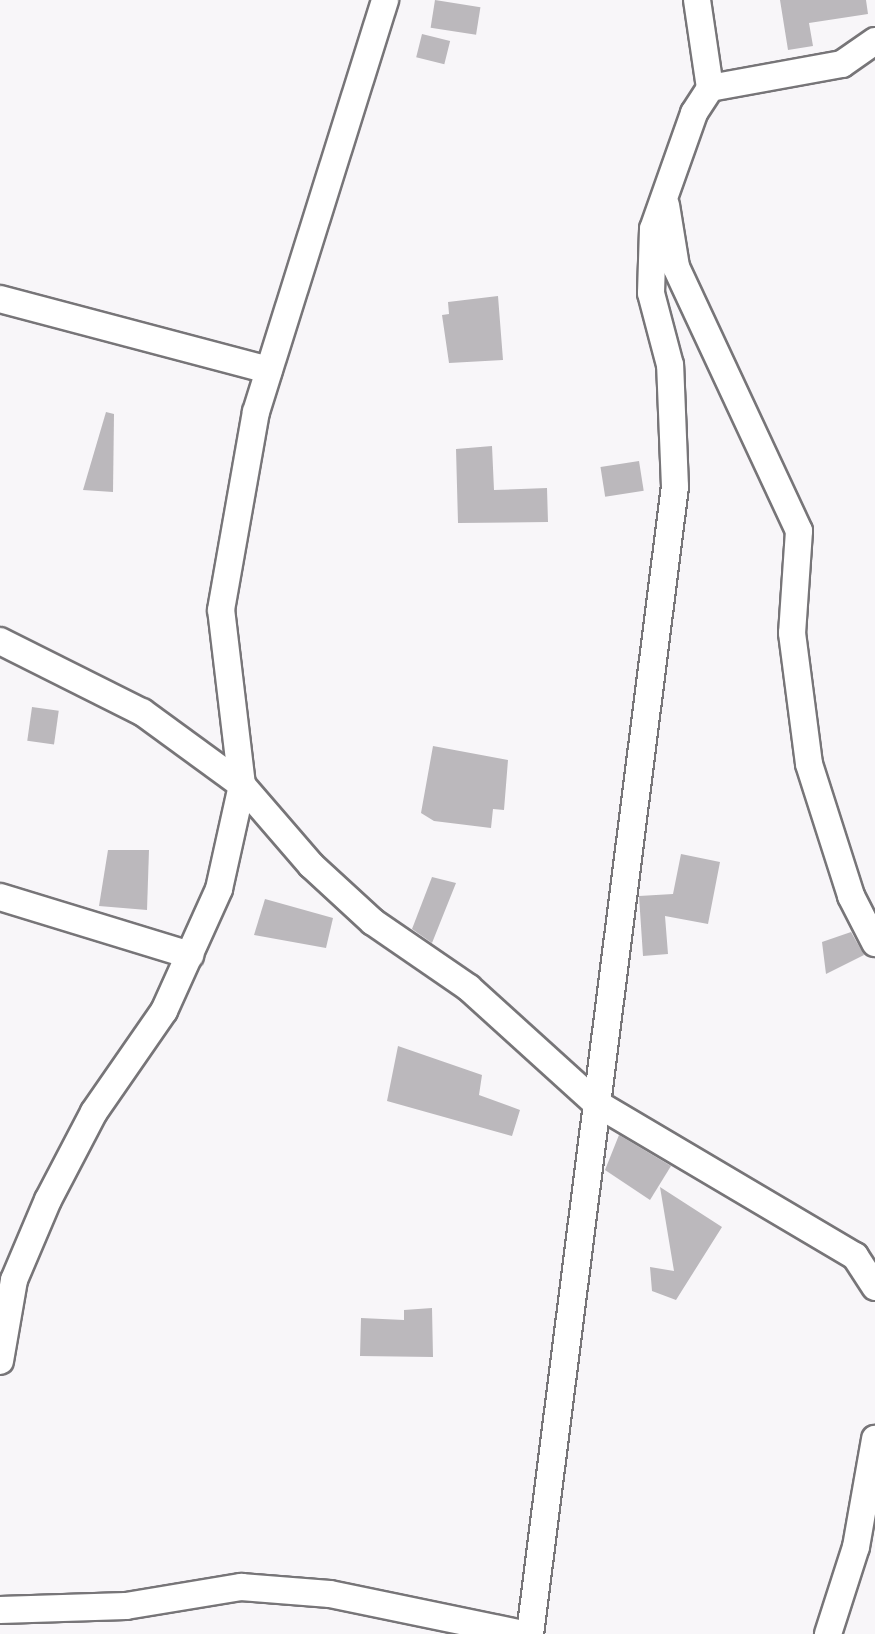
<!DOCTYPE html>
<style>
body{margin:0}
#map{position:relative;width:875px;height:1634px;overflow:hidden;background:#f8f6f9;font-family:Lato,sans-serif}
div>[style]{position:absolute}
.building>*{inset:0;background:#bbb8bc;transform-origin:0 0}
.roads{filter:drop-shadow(2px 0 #777578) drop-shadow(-2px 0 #777578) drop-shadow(0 2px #777578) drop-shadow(0 -2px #777578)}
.minor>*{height:26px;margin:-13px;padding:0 13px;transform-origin:13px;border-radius:13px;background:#fff}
span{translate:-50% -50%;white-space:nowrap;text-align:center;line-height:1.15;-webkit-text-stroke:8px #fff;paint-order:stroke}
</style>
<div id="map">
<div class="building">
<i style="left:435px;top:0;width:46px;height:28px;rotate:9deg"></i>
<i style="clip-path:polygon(780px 0,866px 0,868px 14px,809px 23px,813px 46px,788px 50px)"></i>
<i style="left:422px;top:34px;width:29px;height:24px;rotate:14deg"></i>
<i style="clip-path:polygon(498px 296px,503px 360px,449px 363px,442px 315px,449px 314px,448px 302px)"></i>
<i style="clip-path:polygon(106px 412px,114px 414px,113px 492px,83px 490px)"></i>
<i style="clip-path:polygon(492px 446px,494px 490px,547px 488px,548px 522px,458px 523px,456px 449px)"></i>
<i style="left:639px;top:461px;width:30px;height:39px;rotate:81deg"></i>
<i style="left:32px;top:707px;width:27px;height:34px;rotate:8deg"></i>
<i style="clip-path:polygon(433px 746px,508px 760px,504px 810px,493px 809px,491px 828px,434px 821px,421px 813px)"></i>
<i style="clip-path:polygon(108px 850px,149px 850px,147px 910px,99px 906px)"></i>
<i style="clip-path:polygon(681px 854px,720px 862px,708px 924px,665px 916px,668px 954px,643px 956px,639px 896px,673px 894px)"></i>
<i style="clip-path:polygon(432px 877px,456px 883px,432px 943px,412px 929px)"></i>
<i style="clip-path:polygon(265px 899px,333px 918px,326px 948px,254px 935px)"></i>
<i style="clip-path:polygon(851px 932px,864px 955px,826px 974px,822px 942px)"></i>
<i style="clip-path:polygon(398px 1046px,482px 1075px,479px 1095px,520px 1110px,512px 1136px,387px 1101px)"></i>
<i style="clip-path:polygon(619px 1135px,671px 1166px,650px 1200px,605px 1170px)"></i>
<i style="clip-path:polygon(660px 1187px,722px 1227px,676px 1300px,652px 1291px,650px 1267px,674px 1271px)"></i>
<i style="clip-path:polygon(432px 1308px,433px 1357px,360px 1356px,361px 1318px,404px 1320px,404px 1310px)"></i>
</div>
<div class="roads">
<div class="minor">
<i style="left:710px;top:88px;width:134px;rotate:-10.3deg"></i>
<i style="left:842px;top:64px;width:40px;rotate:-34.9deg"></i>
<i style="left:666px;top:205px;width:63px;rotate:80.8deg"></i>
<i style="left:676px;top:267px;width:291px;rotate:65deg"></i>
<i style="left:799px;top:531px;width:102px;rotate:93.9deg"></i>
<i style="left:792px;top:633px;width:132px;rotate:82.6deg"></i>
<i style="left:809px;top:764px;width:139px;rotate:72.3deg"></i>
<i style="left:851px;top:896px;width:53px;rotate:62.9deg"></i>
<i style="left:0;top:299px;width:278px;rotate:14.8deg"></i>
<i style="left:0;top:641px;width:159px;rotate:26.6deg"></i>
<i style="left:142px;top:712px;width:124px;rotate:36.1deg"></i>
<i style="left:242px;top:785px;width:106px;rotate:49.2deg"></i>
<i style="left:311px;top:865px;width:84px;rotate:42.6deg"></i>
<i style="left:373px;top:922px;width:116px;rotate:34.5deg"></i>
<i style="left:469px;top:988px;width:171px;rotate:42.2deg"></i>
<i style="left:596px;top:1103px;width:301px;rotate:30.6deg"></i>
<i style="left:855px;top:1256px;width:37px;rotate:57deg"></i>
<i style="left:0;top:897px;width:199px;rotate:17deg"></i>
<i style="left:0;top:1361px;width:82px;rotate:-80.2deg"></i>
<i style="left:14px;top:1280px;width:87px;rotate:-67deg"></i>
<i style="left:48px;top:1200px;width:99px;rotate:-62.4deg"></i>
<i style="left:94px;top:1112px;width:123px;rotate:-55.3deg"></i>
<i style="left:164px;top:1011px;width:134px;rotate:-65.7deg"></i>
<i style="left:219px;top:889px;width:107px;rotate:-77.5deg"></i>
<i style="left:242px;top:785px;width:176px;rotate:-96.8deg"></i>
<i style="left:221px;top:610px;width:201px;rotate:-80deg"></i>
<i style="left:256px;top:412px;width:432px;rotate:-72.6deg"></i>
<i style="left:0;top:1610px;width:126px;rotate:-1.8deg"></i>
<i style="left:126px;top:1606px;width:117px;rotate:-9.4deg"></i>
<i style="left:241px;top:1587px;width:89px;rotate:4.5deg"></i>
<i style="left:330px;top:1594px;width:197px;rotate:11.7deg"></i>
<i style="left:530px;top:1634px;width:1156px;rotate:-82.8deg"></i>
<i style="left:675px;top:487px;width:122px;rotate:-92.3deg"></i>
<i style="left:670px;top:365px;width:74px;rotate:-104.8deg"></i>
<i style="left:651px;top:293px;width:64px;rotate:-88.2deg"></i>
<i style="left:653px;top:229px;width:123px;rotate:-70.5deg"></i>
<i style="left:694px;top:113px;width:30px;rotate:-57deg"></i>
<i style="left:710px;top:88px;width:89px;rotate:-98.4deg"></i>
<i style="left:828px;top:1634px;width:91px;rotate:-72.2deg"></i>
<i style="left:856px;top:1547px;width:110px;rotate:-80deg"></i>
</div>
</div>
</div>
